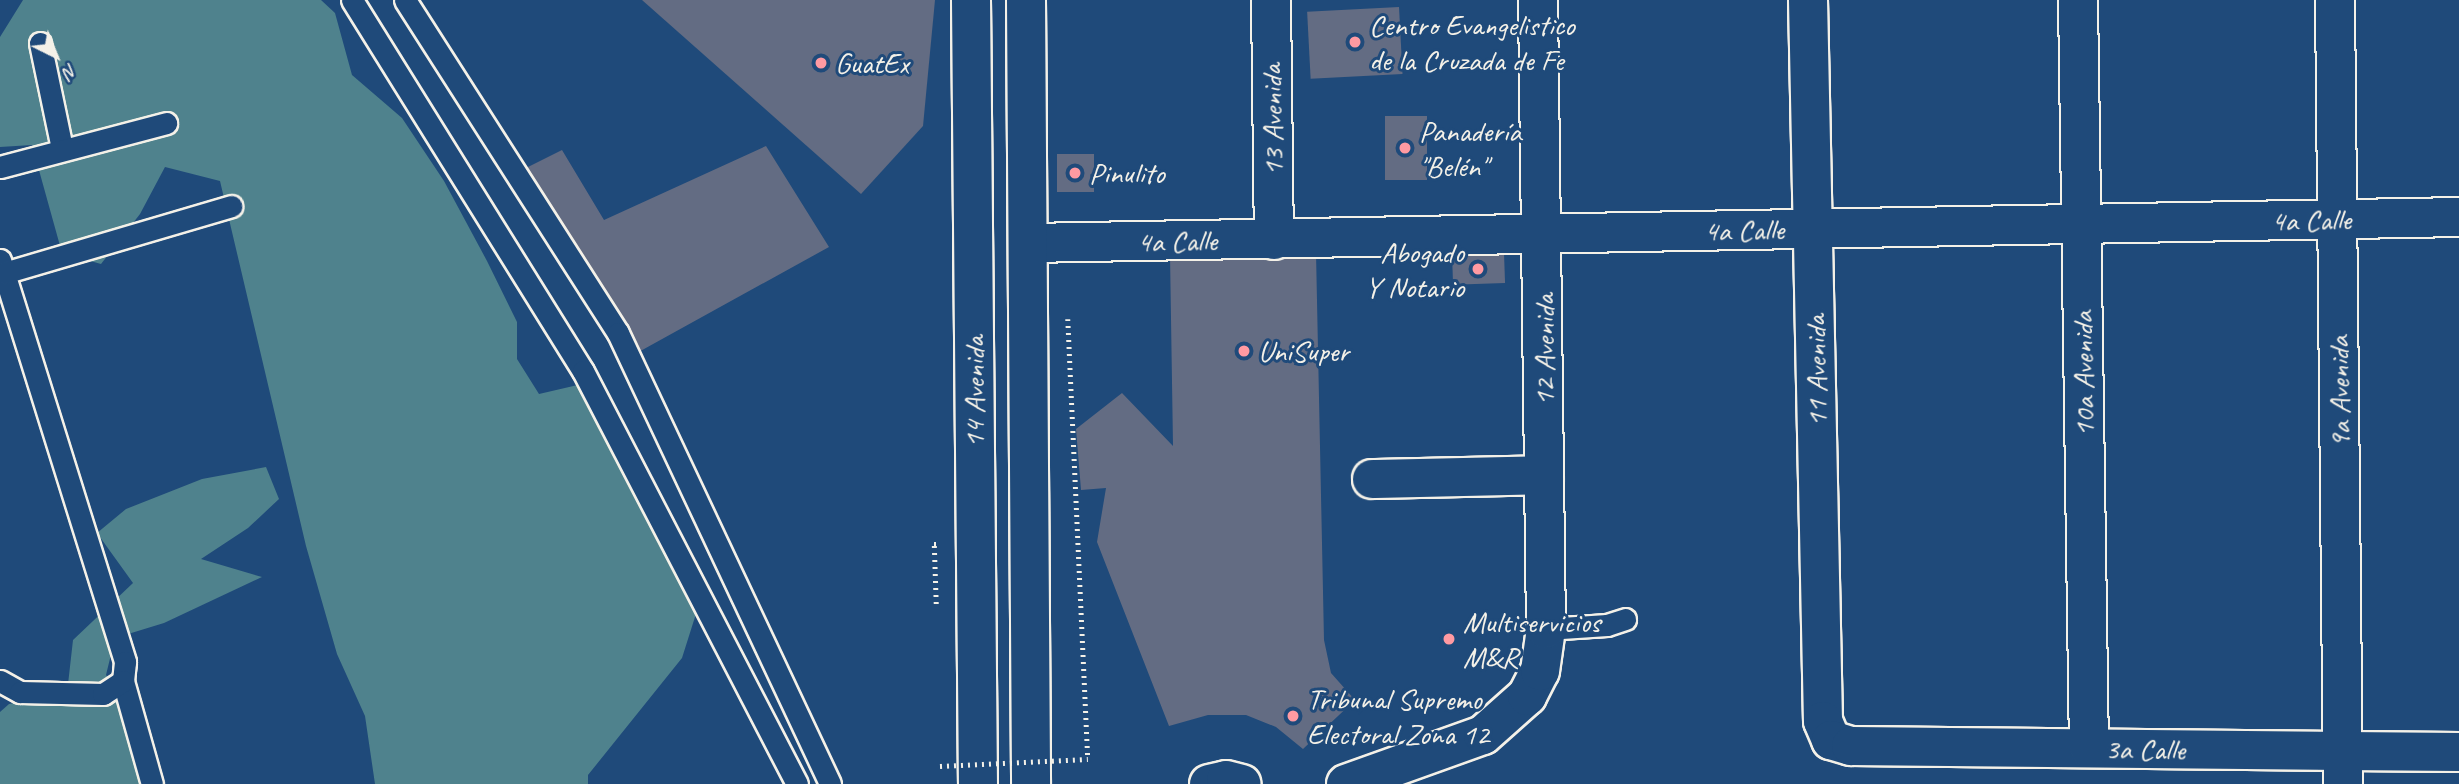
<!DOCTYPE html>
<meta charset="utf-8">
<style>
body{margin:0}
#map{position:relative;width:2459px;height:784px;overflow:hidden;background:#1f4a7a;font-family:Caveat,sans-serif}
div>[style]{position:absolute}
.green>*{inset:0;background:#4f828d}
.building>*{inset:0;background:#636c83;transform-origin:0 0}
.path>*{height:4.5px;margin-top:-2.25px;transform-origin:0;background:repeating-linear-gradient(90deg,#f4f1e8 0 2px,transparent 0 7px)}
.roads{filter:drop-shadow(2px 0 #f4f1e8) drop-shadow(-2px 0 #f4f1e8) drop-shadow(0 2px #f4f1e8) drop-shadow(0 -2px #f4f1e8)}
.service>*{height:21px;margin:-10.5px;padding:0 10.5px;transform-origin:10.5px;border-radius:10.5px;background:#1f4a7a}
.minor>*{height:38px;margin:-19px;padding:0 19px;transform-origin:19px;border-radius:19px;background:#1f4a7a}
.secondary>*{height:38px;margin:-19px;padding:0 19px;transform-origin:19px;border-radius:19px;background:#1f4a7a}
.path-bridge>*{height:4.5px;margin-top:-2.25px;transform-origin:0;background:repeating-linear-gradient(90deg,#f4f1e8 0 2px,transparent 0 7px)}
.dots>*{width:19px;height:19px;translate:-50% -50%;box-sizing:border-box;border:4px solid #1f4a7a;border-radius:50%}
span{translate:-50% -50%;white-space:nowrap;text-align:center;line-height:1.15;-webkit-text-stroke:6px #1f4a7a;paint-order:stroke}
.poi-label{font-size:30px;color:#f4f1e8}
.left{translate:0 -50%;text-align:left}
.right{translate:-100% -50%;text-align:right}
.street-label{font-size:30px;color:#f4f1e8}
.north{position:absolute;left:21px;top:21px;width:70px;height:70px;-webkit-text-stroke:5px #1f4a7a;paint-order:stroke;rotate:137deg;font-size:19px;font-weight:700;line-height:28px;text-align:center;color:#f4f1e8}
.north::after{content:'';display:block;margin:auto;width:24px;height:32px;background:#f4f1e8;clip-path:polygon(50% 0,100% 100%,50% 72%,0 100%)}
</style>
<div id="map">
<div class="green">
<i style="clip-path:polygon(23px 0,321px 0,335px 13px,352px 75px,402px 118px,444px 181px,487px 261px,517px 322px,517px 359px,539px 394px,582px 384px,701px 598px,682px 658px,588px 775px,588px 784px,375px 784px,365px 716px,337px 654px,306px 546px,220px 181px,165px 167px,140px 214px,101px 264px,62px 253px,32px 145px,0 147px,0 37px)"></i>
<i style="clip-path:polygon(266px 467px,279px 499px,248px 528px,201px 559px,262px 577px,164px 623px,115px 638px,106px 675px,126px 704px,142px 784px,0 784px,0 712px,9px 704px,67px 693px,73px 640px,133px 583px,97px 533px,126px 509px,202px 479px)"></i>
</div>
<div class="building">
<i style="clip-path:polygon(642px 0,935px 0,923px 126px,861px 194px)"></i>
<i style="left:1399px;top:7px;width:67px;height:92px;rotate:87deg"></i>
<i style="left:1385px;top:116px;width:42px;height:64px"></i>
<i style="clip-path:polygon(766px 146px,829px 247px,635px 354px,522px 170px,562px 150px,604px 220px)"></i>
<i style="left:1057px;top:154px;width:37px;height:38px"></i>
<i style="clip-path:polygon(1316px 252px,1324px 640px,1331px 673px,1355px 700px,1303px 749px,1276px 727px,1246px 715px,1208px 715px,1169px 726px,1097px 542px,1106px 488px,1081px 490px,1076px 429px,1122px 393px,1173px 446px,1170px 255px)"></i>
<i style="left:1504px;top:253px;width:30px;height:52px;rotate:88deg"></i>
</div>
<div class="path">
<i style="left:1068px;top:319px;width:440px;rotate:87.4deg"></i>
<i style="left:936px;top:604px;width:60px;rotate:-91.9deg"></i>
<i style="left:934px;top:544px;width:5px"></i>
</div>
<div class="roads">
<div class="service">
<i style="left:352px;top:0;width:437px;rotate:58.1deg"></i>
<i style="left:583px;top:371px;width:465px;rotate:62.6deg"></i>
<i style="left:405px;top:0;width:395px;rotate:57.4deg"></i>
<i style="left:618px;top:333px;width:498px;rotate:64.8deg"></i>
<i style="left:40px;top:43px;width:107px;rotate:78.2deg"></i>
<i style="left:0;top:167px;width:172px;rotate:-14.8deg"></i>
<i style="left:0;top:260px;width:421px;rotate:72.7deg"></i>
<i style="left:125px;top:662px;width:19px;rotate:96deg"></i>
<i style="left:123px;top:681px;width:107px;rotate:74.3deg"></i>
<i style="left:4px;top:273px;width:237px;rotate:-16.4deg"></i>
<i style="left:1546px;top:629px;width:61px;rotate:-3.8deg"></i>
<i style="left:1607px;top:625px;width:19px;rotate:-18deg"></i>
<i style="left:0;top:681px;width:23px;rotate:29deg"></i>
<i style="left:20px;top:692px;width:83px;rotate:1.4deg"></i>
<i style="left:103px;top:694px;width:24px;rotate:-33deg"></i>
</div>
<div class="minor">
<i style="left:1271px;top:0;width:240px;rotate:89.3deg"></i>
<i style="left:1808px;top:0;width:721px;rotate:88.81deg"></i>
<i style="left:1823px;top:721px;width:21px;rotate:67deg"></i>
<i style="left:1831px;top:740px;width:21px;rotate:17deg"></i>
<i style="left:1851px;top:746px;width:608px;rotate:0.57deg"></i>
<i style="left:2078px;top:0;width:748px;rotate:89.16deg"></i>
<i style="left:2335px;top:0;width:784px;rotate:89.42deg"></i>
<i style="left:1029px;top:243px;width:1430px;rotate:-1.04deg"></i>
<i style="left:1372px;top:479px;width:172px;rotate:-1.3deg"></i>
<i style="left:1209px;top:784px;width:17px;rotate:-13deg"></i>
<i style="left:1226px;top:780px;width:16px;rotate:14deg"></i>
<i style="left:1346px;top:784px;width:145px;rotate:-19.7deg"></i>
<i style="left:1483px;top:735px;width:59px;rotate:-41.6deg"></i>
<i style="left:1527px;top:696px;width:28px;rotate:-63deg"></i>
<i style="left:1540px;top:671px;width:42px;rotate:-81.9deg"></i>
<i style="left:1546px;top:629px;width:629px;rotate:-90.73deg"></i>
</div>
<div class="secondary">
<i style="left:971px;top:0;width:784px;rotate:89.49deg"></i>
<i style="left:1026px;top:0;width:784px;rotate:89.63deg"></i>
</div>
</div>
<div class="path-bridge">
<i style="left:940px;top:766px;width:148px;rotate:-2.7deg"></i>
</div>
<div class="dots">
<i style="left:1355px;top:42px;background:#ff9aa2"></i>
<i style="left:821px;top:63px;background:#ff9aa2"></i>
<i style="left:1405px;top:148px;background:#ff9aa2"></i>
<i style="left:1075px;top:173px;background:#ff9aa2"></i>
<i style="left:1478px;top:269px;background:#ff9aa2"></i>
<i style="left:1244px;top:351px;background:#ff9aa2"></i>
<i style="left:1449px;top:639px;background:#ff9aa2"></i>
<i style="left:1293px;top:716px;background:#ff9aa2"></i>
</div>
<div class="poi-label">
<span class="left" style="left:1369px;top:42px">Centro Evangelistico<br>de la Cruzada de Fe</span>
<span class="left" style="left:835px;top:63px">GuatEx</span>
<span class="left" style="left:1419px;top:148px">Panadería<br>"Belén"</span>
<span class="left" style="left:1089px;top:173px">Pinulito</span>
<span class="right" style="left:1464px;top:269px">Abogado<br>Y Notario</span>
<span class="left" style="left:1258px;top:351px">UniSuper</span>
<span class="left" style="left:1463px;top:639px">Multiservicios<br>M&amp;R</span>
<span class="left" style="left:1307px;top:716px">Tribunal Supremo<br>Electoral Zona 12</span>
</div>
<div class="street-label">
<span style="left:1272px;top:120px;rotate:-91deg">13 Avenida</span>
<span style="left:2311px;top:220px;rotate:-1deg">4a Calle</span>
<span style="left:1744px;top:230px;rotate:-1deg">4a Calle</span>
<span style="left:1177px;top:241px;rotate:-1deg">4a Calle</span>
<span style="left:1544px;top:350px;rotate:-90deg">12 Avenida</span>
<span style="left:1816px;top:371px;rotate:-91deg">11 Avenida</span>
<span style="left:2083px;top:374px;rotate:-91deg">10a Avenida</span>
<span style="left:974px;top:392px;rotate:-90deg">14 Avenida</span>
<span style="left:2339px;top:392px;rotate:-91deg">9a Avenida</span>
<span style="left:2145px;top:749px;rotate:1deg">3a Calle</span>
</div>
<div class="north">N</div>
</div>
